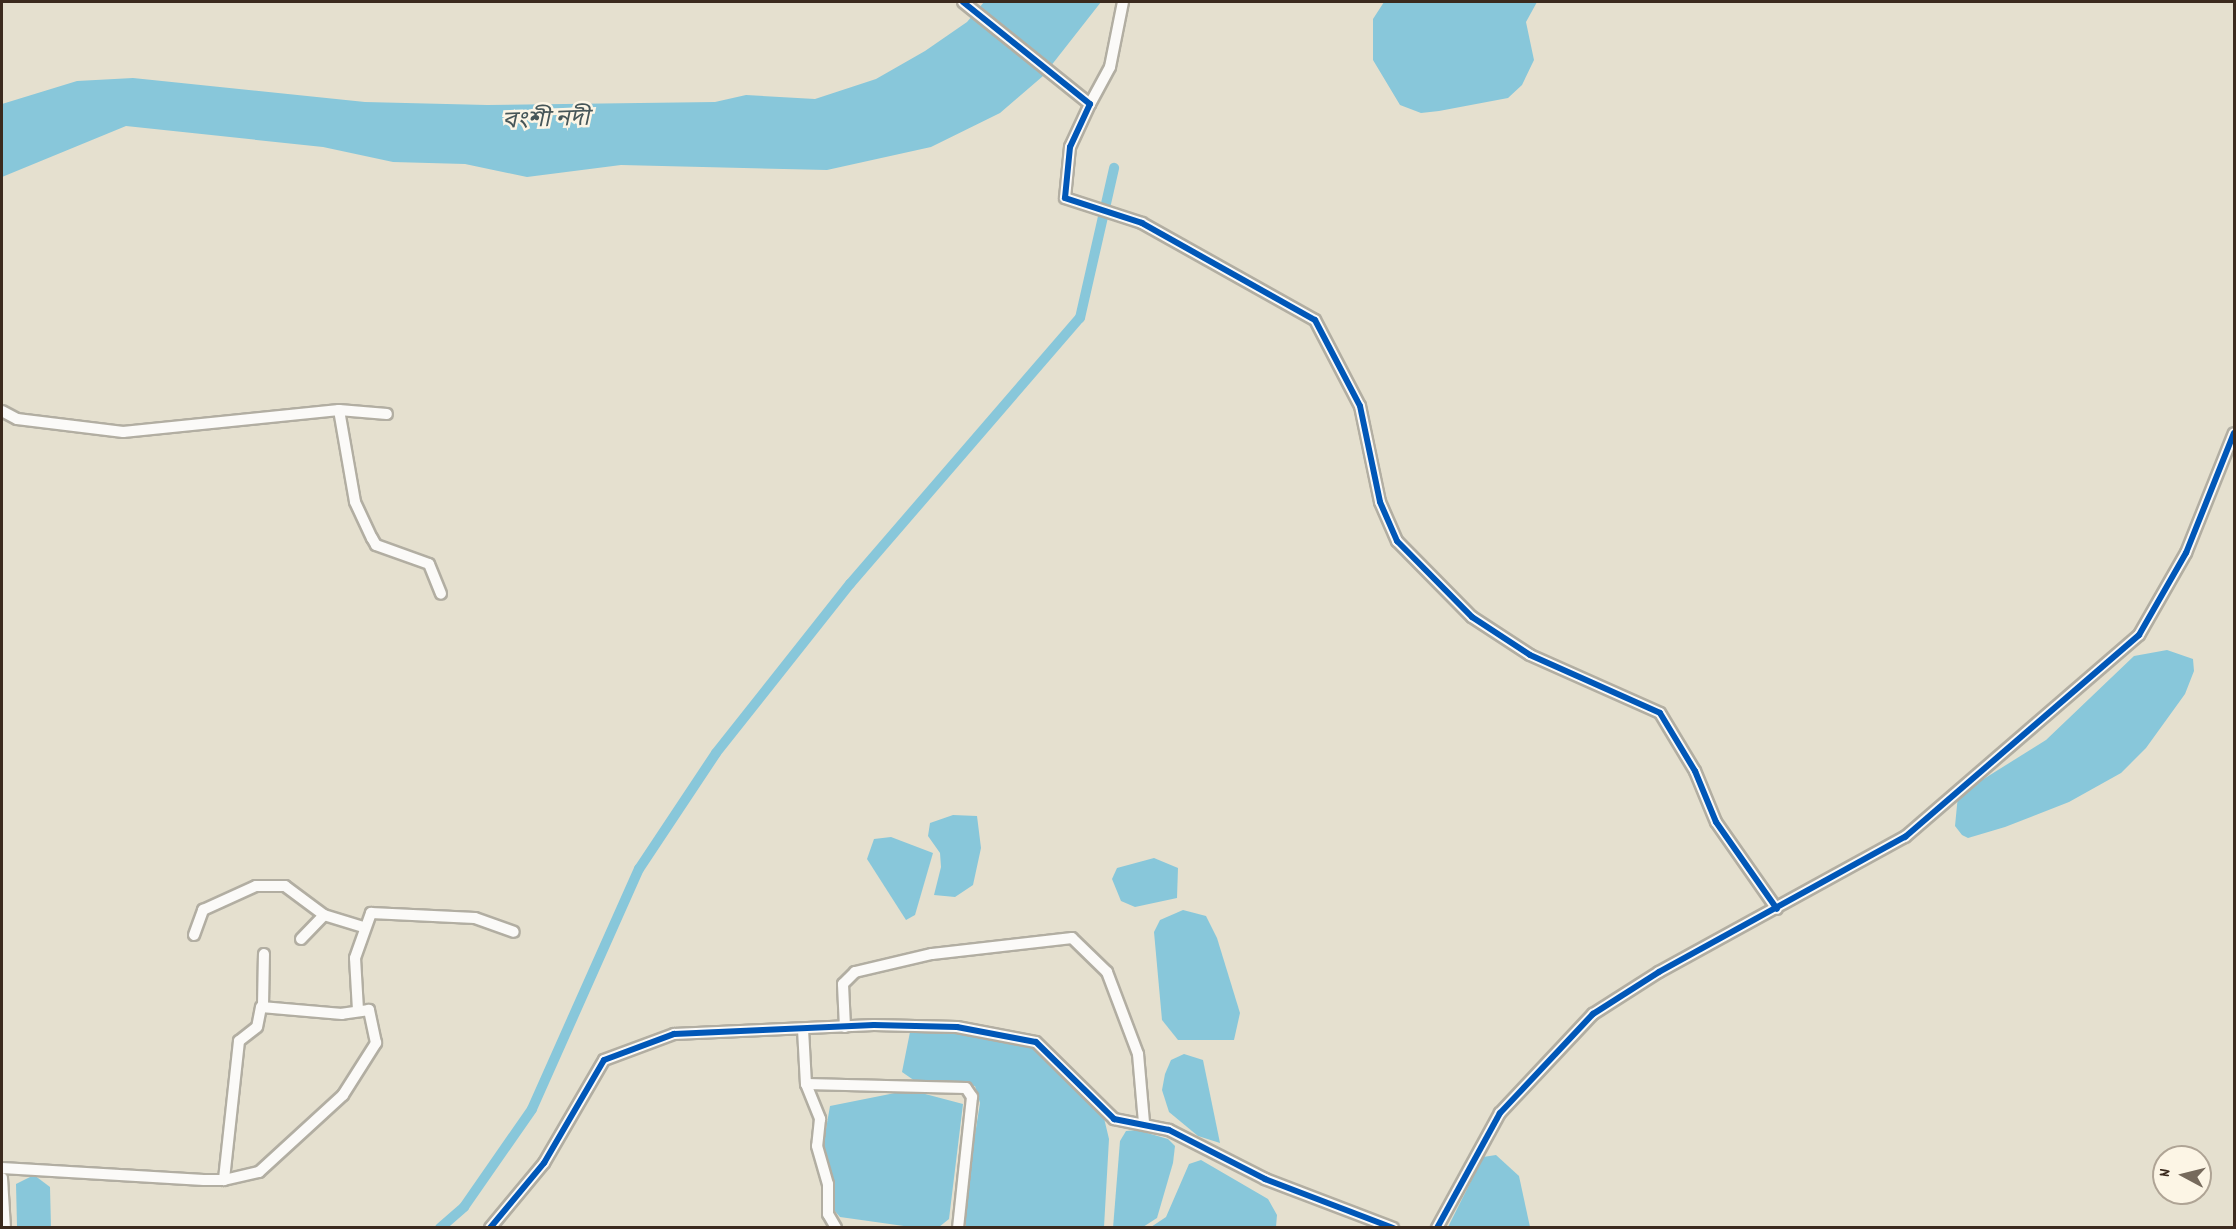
<!DOCTYPE html>
<meta charset="utf-8">
<style>
body{margin:0}
#map{position:relative;width:2236px;height:1229px;overflow:hidden;background:#e5e0cf;font-family:Dekko,"Noto Sans Bengali",sans-serif}
div>[style]{position:absolute}
.water>*{inset:0;background:#88c7da}
.canal>*{height:10px;margin:-5px;padding:0 5px;transform-origin:5px;border-radius:5px;background:#88c7da}
.roads{filter:drop-shadow(2px 0 #b2aea2) drop-shadow(-2px 0 #b2aea2) drop-shadow(0 2px #b2aea2) drop-shadow(0 -2px #b2aea2)}
.minor>*{height:10px;margin:-5px;padding:0 5px;transform-origin:5px;border-radius:5px;background:#fbfaf8}
.cycleway>*{height:6px;margin:-3px;padding:0 3px;transform-origin:3px;border-radius:3px;background:#0057b8}
span{translate:-50% -50%;white-space:nowrap;text-align:center;line-height:1.15;-webkit-text-stroke:5px #fcf5e5;paint-order:stroke}
.water-label{font-size:24px;color:#465658;font-style:italic}
.frame{position:absolute;inset:0;border:3px solid #3b2a1e;pointer-events:none}
.north{position:absolute;left:2152px;top:1145px;width:60px;height:60px;box-sizing:border-box;background:#fcf5e5;border:2px solid #afa495;border-radius:50%;rotate:277deg;font-size:16px;font-weight:700;line-height:24px;text-align:center;color:#3b2a1e}
.north::after{content:'';display:block;margin:auto;width:21px;height:27px;background:#766a5c;clip-path:polygon(50% 0,100% 100%,50% 72%,0 100%)}
</style>
<div id="map">
<div class="water">
<i style="clip-path:polygon(984px 2px,1101px 2px,1043px 76px,1000px 113px,931px 147px,827px 170px,621px 165px,527px 177px,465px 164px,393px 162px,323px 147px,126px 126px,2px 177px,2px 104px,77px 81px,133px 78px,365px 102px,487px 105px,715px 102px,746px 95px,815px 99px,876px 79px,925px 51px,967px 22px)"></i>
<i style="clip-path:polygon(1384px 2px,1537px 2px,1526px 22px,1534px 60px,1522px 85px,1508px 98px,1439px 111px,1421px 113px,1400px 105px,1373px 60px,1373px 19px)"></i>
<i style="clip-path:polygon(2167px 650px,2193px 659px,2194px 671px,2185px 694px,2146px 748px,2121px 773px,2069px 802px,2005px 827px,1968px 838px,1962px 835px,1955px 826px,1958px 795px,2046px 740px,2134px 656px)"></i>
<i style="clip-path:polygon(977px 816px,981px 848px,973px 885px,955px 897px,934px 895px,941px 867px,940px 853px,928px 836px,930px 823px,953px 815px)"></i>
<i style="clip-path:polygon(891px 837px,933px 853px,915px 915px,906px 920px,867px 859px,874px 839px)"></i>
<i style="clip-path:polygon(1154px 858px,1178px 868px,1177px 898px,1135px 907px,1121px 901px,1112px 879px,1117px 868px)"></i>
<i style="clip-path:polygon(1183px 910px,1206px 916px,1217px 938px,1240px 1013px,1234px 1040px,1178px 1040px,1162px 1020px,1154px 932px,1160px 920px)"></i>
<i style="clip-path:polygon(928px 1027px,1034px 1047px,1104px 1118px,1109px 1139px,1104px 1227px,966px 1227px,966px 1191px,980px 1103px,975px 1086px,915px 1081px,902px 1072px,910px 1032px)"></i>
<i style="clip-path:polygon(1184px 1054px,1203px 1060px,1220px 1143px,1198px 1136px,1169px 1112px,1162px 1090px,1165px 1074px,1171px 1060px)"></i>
<i style="clip-path:polygon(910px 1090px,963px 1104px,949px 1219px,939px 1227px,918px 1228px,840px 1217px,833px 1209px,834px 1181px,823px 1146px,830px 1106px)"></i>
<i style="clip-path:polygon(1137px 1130px,1168px 1139px,1175px 1146px,1173px 1163px,1157px 1218px,1143px 1227px,1113px 1228px,1120px 1141px,1126px 1131px)"></i>
<i style="clip-path:polygon(1496px 1155px,1519px 1176px,1530px 1227px,1448px 1227px,1483px 1157px)"></i>
<i style="clip-path:polygon(1201px 1160px,1268px 1199px,1277px 1215px,1276px 1227px,1151px 1227px,1166px 1217px,1189px 1164px)"></i>
<i style="clip-path:polygon(34px 1175px,50px 1187px,51px 1227px,17px 1226px,16px 1184px)"></i>
</div>
<div class="canal">
<i style="left:440px;top:1228px;width:32px;rotate:-41deg"></i>
<i style="left:464px;top:1207px;width:119px;rotate:-55.2deg"></i>
<i style="left:532px;top:1109px;width:263px;rotate:-66deg"></i>
<i style="left:639px;top:869px;width:139px;rotate:-56.4deg"></i>
<i style="left:716px;top:753px;width:216px;rotate:-51.6deg"></i>
<i style="left:850px;top:584px;width:352px;rotate:-49.2deg"></i>
<i style="left:1080px;top:318px;width:154px;rotate:-77.2deg"></i>
</div>
<div class="roads">
<div class="minor">
<i style="left:963px;top:2px;width:163px;rotate:38.8deg"></i>
<i style="left:1090px;top:104px;width:47px;rotate:114.9deg"></i>
<i style="left:1070px;top:147px;width:51px;rotate:95.6deg"></i>
<i style="left:1065px;top:198px;width:81px;rotate:18deg"></i>
<i style="left:1142px;top:223px;width:198px;rotate:29.3deg"></i>
<i style="left:1315px;top:320px;width:97px;rotate:62.4deg"></i>
<i style="left:1360px;top:406px;width:98px;rotate:78.2deg"></i>
<i style="left:1380px;top:502px;width:43px;rotate:66.4deg"></i>
<i style="left:1397px;top:541px;width:107px;rotate:45.4deg"></i>
<i style="left:1472px;top:617px;width:69px;rotate:33.2deg"></i>
<i style="left:1530px;top:655px;width:142px;rotate:24deg"></i>
<i style="left:1660px;top:713px;width:68px;rotate:58.9deg"></i>
<i style="left:1695px;top:771px;width:55px;rotate:67.6deg"></i>
<i style="left:1716px;top:822px;width:106px;rotate:55deg"></i>
<i style="left:1090px;top:104px;width:42px;rotate:-61.6deg"></i>
<i style="left:1110px;top:67px;width:66px;rotate:-78.7deg"></i>
<i style="left:339px;top:410px;width:93px;rotate:80.1deg"></i>
<i style="left:355px;top:502px;width:40px;rotate:65deg"></i>
<i style="left:372px;top:538px;width:8px;rotate:60deg"></i>
<i style="left:376px;top:545px;width:56px;rotate:19.7deg"></i>
<i style="left:429px;top:564px;width:32px;rotate:68deg"></i>
<i style="left:2px;top:411px;width:17px;rotate:28deg"></i>
<i style="left:17px;top:419px;width:107px;rotate:7deg"></i>
<i style="left:123px;top:432px;width:217px;rotate:-5.8deg"></i>
<i style="left:339px;top:410px;width:48px;rotate:4.8deg"></i>
<i style="left:194px;top:935px;width:27px;rotate:-70deg"></i>
<i style="left:203px;top:910px;width:58px;rotate:-24.4deg"></i>
<i style="left:256px;top:886px;width:29px"></i>
<i style="left:285px;top:886px;width:49px;rotate:36.6deg"></i>
<i style="left:324px;top:915px;width:41px;rotate:17.1deg"></i>
<i style="left:301px;top:939px;width:33px;rotate:-46deg"></i>
<i style="left:263px;top:1005px;width:51px;rotate:-88.9deg"></i>
<i style="left:358px;top:1010px;width:52px;rotate:-93.3deg"></i>
<i style="left:355px;top:958px;width:48px;rotate:-70.4deg"></i>
<i style="left:371px;top:913px;width:104px;rotate:2.8deg"></i>
<i style="left:475px;top:918px;width:41px;rotate:19.7deg"></i>
<i style="left:845px;top:1027px;width:43px;rotate:-92.7deg"></i>
<i style="left:843px;top:984px;width:17px;rotate:-45deg"></i>
<i style="left:855px;top:972px;width:79px;rotate:-13.2deg"></i>
<i style="left:932px;top:954px;width:141px;rotate:-6.5deg"></i>
<i style="left:1072px;top:938px;width:49px;rotate:44.2deg"></i>
<i style="left:1107px;top:972px;width:88px;rotate:69.3deg"></i>
<i style="left:1138px;top:1054px;width:68px;rotate:85deg"></i>
<i style="left:803px;top:1029px;width:55px;rotate:86.9deg"></i>
<i style="left:806px;top:1084px;width:38px;rotate:68deg"></i>
<i style="left:820px;top:1119px;width:27px;rotate:96deg"></i>
<i style="left:817px;top:1146px;width:40px;rotate:74deg"></i>
<i style="left:828px;top:1184px;width:30px;rotate:90deg"></i>
<i style="left:828px;top:1214px;width:16px;rotate:60deg"></i>
<i style="left:806px;top:1084px;width:160px;rotate:1.4deg"></i>
<i style="left:966px;top:1088px;width:11px;rotate:56deg"></i>
<i style="left:972px;top:1097px;width:132px;rotate:96.1deg"></i>
<i style="left:2px;top:1168px;width:202px;rotate:3.4deg"></i>
<i style="left:204px;top:1180px;width:20px"></i>
<i style="left:224px;top:1180px;width:36px;rotate:-13deg"></i>
<i style="left:259px;top:1172px;width:114px;rotate:-42.5deg"></i>
<i style="left:343px;top:1095px;width:62px;rotate:-57.6deg"></i>
<i style="left:376px;top:1043px;width:34px;rotate:-102deg"></i>
<i style="left:369px;top:1010px;width:27px;rotate:172deg"></i>
<i style="left:342px;top:1014px;width:81px;rotate:-175.1deg"></i>
<i style="left:261px;top:1007px;width:20px;rotate:101deg"></i>
<i style="left:257px;top:1027px;width:23px;rotate:142deg"></i>
<i style="left:239px;top:1041px;width:140px;rotate:96.2deg"></i>
<i style="left:2px;top:1178px;width:50px;rotate:86.6deg"></i>
<i style="left:490px;top:1228px;width:85px;rotate:-50.3deg"></i>
<i style="left:544px;top:1163px;width:119px;rotate:-59.8deg"></i>
<i style="left:604px;top:1060px;width:75px;rotate:-20.4deg"></i>
<i style="left:674px;top:1034px;width:200px;rotate:-2.6deg"></i>
<i style="left:874px;top:1025px;width:83px;rotate:1.4deg"></i>
<i style="left:957px;top:1027px;width:80px;rotate:10.8deg"></i>
<i style="left:1036px;top:1042px;width:110px;rotate:44.6deg"></i>
<i style="left:1114px;top:1119px;width:56px;rotate:11.3deg"></i>
<i style="left:1169px;top:1130px;width:108px;rotate:27deg"></i>
<i style="left:1265px;top:1179px;width:137px;rotate:20.9deg"></i>
<i style="left:1437px;top:1228px;width:131px;rotate:-61.3deg"></i>
<i style="left:1500px;top:1113px;width:136px;rotate:-46.8deg"></i>
<i style="left:1593px;top:1014px;width:78px;rotate:-32.5deg"></i>
<i style="left:1659px;top:972px;width:281px;rotate:-28.8deg"></i>
<i style="left:1905px;top:837px;width:309px;rotate:-40.8deg"></i>
<i style="left:2139px;top:635px;width:95px;rotate:-60.2deg"></i>
<i style="left:2186px;top:553px;width:129px;rotate:-68.2deg"></i>
</div>
</div>
<div class="cycleway">
<i style="left:963px;top:2px;width:163px;rotate:38.8deg"></i>
<i style="left:1090px;top:104px;width:47px;rotate:114.9deg"></i>
<i style="left:1070px;top:147px;width:51px;rotate:95.6deg"></i>
<i style="left:1065px;top:198px;width:81px;rotate:18deg"></i>
<i style="left:1142px;top:223px;width:198px;rotate:29.3deg"></i>
<i style="left:1315px;top:320px;width:97px;rotate:62.4deg"></i>
<i style="left:1360px;top:406px;width:98px;rotate:78.2deg"></i>
<i style="left:1380px;top:502px;width:43px;rotate:66.4deg"></i>
<i style="left:1397px;top:541px;width:107px;rotate:45.4deg"></i>
<i style="left:1472px;top:617px;width:69px;rotate:33.2deg"></i>
<i style="left:1530px;top:655px;width:142px;rotate:24deg"></i>
<i style="left:1660px;top:713px;width:68px;rotate:58.9deg"></i>
<i style="left:1695px;top:771px;width:55px;rotate:67.6deg"></i>
<i style="left:1716px;top:822px;width:106px;rotate:55deg"></i>
<i style="left:490px;top:1228px;width:85px;rotate:-50.3deg"></i>
<i style="left:544px;top:1163px;width:119px;rotate:-59.8deg"></i>
<i style="left:604px;top:1060px;width:75px;rotate:-20.4deg"></i>
<i style="left:674px;top:1034px;width:200px;rotate:-2.6deg"></i>
<i style="left:874px;top:1025px;width:83px;rotate:1.4deg"></i>
<i style="left:957px;top:1027px;width:80px;rotate:10.8deg"></i>
<i style="left:1036px;top:1042px;width:110px;rotate:44.6deg"></i>
<i style="left:1114px;top:1119px;width:56px;rotate:11.3deg"></i>
<i style="left:1169px;top:1130px;width:108px;rotate:27deg"></i>
<i style="left:1265px;top:1179px;width:137px;rotate:20.9deg"></i>
<i style="left:1437px;top:1228px;width:131px;rotate:-61.3deg"></i>
<i style="left:1500px;top:1113px;width:136px;rotate:-46.8deg"></i>
<i style="left:1593px;top:1014px;width:78px;rotate:-32.5deg"></i>
<i style="left:1659px;top:972px;width:281px;rotate:-28.8deg"></i>
<i style="left:1905px;top:837px;width:309px;rotate:-40.8deg"></i>
<i style="left:2139px;top:635px;width:95px;rotate:-60.2deg"></i>
<i style="left:2186px;top:553px;width:129px;rotate:-68.2deg"></i>
</div>
<div class="water-label">
<span style="left:546px;top:122px;rotate:-2deg">বংশী নদী</span>
</div>
<div class="frame"></div>
<div class="north">N</div>
</div>
